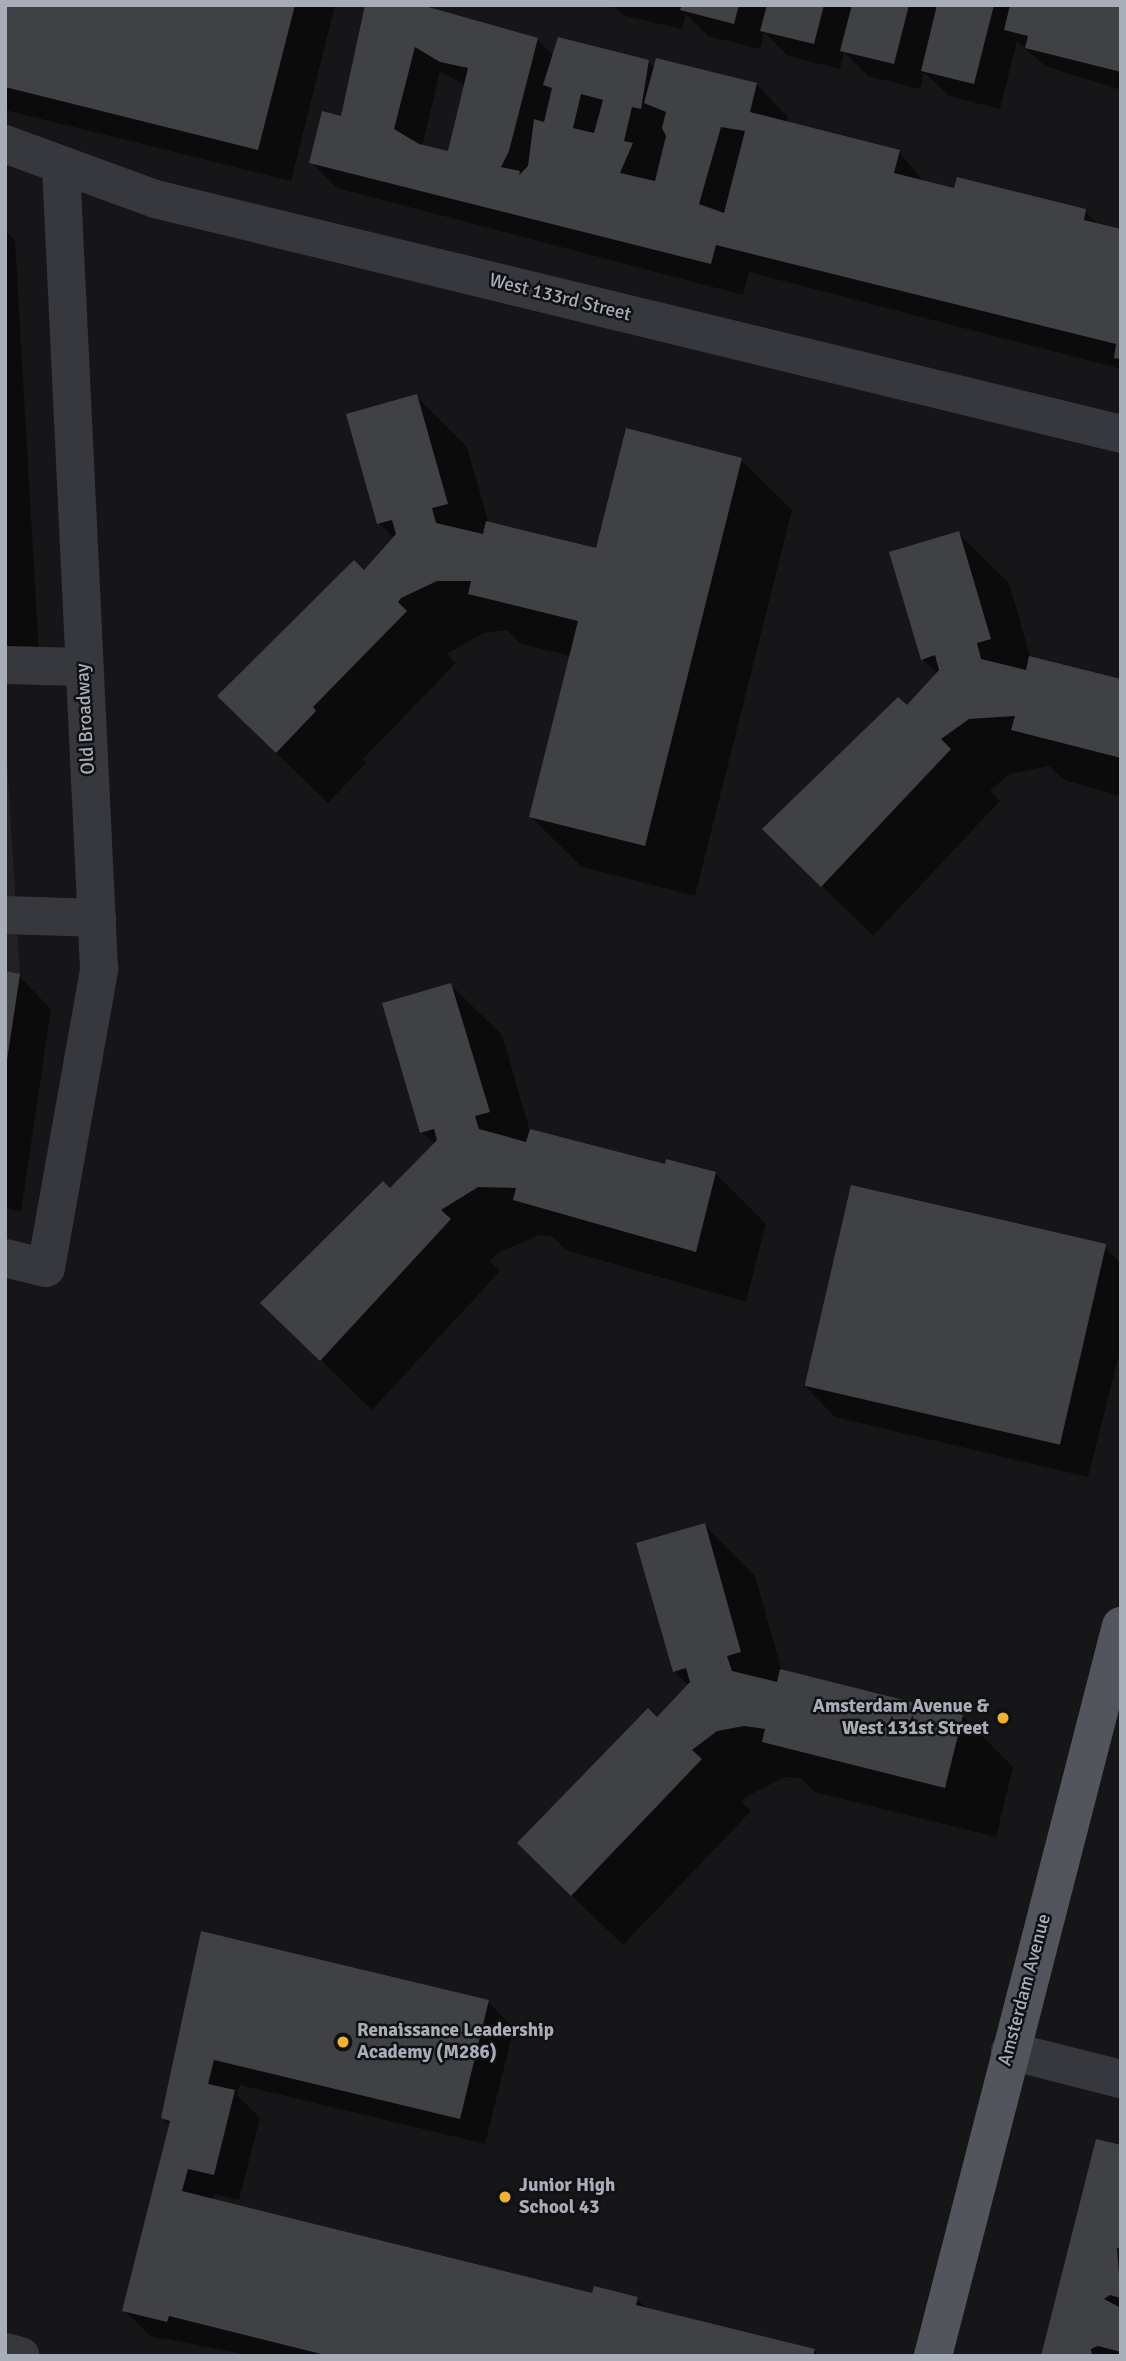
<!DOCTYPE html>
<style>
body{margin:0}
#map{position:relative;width:1126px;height:2361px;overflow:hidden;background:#161618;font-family:Signika,sans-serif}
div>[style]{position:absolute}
.built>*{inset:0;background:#222225}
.shadow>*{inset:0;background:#0007}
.building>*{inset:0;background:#404145;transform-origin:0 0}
.minor>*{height:38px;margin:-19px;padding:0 19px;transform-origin:19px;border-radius:19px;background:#37383d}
.major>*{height:38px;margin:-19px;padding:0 19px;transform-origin:19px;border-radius:19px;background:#53555c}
.dots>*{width:19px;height:19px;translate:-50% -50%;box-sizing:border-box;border:4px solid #111113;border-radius:50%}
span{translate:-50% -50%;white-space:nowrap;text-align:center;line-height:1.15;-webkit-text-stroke:5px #111113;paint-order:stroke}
.street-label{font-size:19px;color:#a8adb8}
.poi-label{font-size:19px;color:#a8adb8;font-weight:700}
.right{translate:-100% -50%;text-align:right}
.left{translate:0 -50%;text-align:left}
.frame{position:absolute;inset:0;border:7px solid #a8adb8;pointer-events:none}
</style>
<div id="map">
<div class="built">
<i style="clip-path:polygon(5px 726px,20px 974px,5px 1070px)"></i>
</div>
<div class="shadow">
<i style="clip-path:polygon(5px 5px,335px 5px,291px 181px,5px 110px)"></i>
<i style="clip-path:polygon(evenodd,367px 5px,537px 39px,554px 56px,648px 62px,655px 68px,756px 84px,788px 117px,787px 123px,899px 152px,924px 182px,1085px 211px,1100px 226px,1121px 231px,1121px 369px,749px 272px,743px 295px,337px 188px,311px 162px,343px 118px,367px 5px,440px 71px,466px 86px,449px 153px,422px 147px,440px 71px)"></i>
<i style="clip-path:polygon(613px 5px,1121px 5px,1121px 90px,1045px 66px,1017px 41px,1000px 109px,949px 96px,924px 72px,920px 89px,868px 76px,844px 52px,840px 69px,788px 56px,764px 32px,760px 49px,708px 36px,686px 14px,682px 29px,622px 15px)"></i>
<i style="clip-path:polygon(5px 230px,15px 240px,40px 671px,5px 662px)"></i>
<i style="clip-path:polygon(416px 396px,467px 447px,489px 524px,597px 551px,741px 460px,792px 510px,695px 896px,582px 867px,531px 817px,571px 656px,521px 644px,507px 630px,483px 633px,447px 654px,456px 663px,363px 759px,366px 763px,328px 803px,270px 747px,364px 573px,394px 538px,379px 523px)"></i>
<i style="clip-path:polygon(958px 533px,1009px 583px,1031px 659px,1121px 680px,1121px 796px,1064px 780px,1049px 766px,1010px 774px,990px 790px,1000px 801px,873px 936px,764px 829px,907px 707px,938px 674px,922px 659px)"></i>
<i style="clip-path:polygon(5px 973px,19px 976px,51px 1009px,21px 1212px,5px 1208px)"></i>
<i style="clip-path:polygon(451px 985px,502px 1035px,530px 1131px,666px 1166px,715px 1173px,766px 1224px,746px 1302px,566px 1250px,552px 1236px,540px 1235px,499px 1252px,490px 1261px,500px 1271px,372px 1410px,314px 1354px,390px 1191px,435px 1145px,422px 1132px)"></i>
<i style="clip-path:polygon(1105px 1248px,1121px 1263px,1121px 1348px,1088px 1477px,835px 1417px,803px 1384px)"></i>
<i style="clip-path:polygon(704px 1525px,755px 1576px,782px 1671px,962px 1716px,1013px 1767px,996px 1837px,815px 1792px,801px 1778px,785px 1777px,746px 1797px,742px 1802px,751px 1811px,623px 1945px,570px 1894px,658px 1719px,689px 1686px,674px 1671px)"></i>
<i style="clip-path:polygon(202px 1933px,488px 2002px,514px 2028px,485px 2144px,240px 2085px,237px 2095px,260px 2118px,239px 2200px,214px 2194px,212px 2201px,593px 2295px,637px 2299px,649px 2310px,814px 2350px,820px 2356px,254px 2356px,150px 2336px,124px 2310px,170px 2125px,163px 2118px)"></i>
<i style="clip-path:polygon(1121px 2147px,1121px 2356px,1043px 2356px)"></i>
</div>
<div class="building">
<i style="clip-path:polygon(5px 5px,295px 5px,258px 150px,5px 87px)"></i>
<i style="clip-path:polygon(evenodd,365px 5px,421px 5px,538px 38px,509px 151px,501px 167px,520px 171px,519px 175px,528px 166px,534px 119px,544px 122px,552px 88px,543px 85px,558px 37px,649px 60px,641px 109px,632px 107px,624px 141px,633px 143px,620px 173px,655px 181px,666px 136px,662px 128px,666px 112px,644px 103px,656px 58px,757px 83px,750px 112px,900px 150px,894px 173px,954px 188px,957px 177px,1086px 209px,1084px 220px,1121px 229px,1121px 359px,1114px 358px,1116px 344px,716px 245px,711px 264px,309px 163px,322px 111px,341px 116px,365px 5px,415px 47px,440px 62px,468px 68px,448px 151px,419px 144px,394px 129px,415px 47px,365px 5px,581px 94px,603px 100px,594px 133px,573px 128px,581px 94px,365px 5px,721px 127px,745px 131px,724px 213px,699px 204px,721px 127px)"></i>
<i style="clip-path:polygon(682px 5px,739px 5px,734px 24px,680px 10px)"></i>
<i style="clip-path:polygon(767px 5px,824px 5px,814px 44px,760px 31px)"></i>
<i style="clip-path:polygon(852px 5px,909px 5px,894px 64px,840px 51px)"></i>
<i style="clip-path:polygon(937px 5px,994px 5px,974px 84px,921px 71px)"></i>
<i style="clip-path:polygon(1010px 5px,1121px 5px,1121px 72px,1025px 48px,1028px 36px,1004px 30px)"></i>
<i style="clip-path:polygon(417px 394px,448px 504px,432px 508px,436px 523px,483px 534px,486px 521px,596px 548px,626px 428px,742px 458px,645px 846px,529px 817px,578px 621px,468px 594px,471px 581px,437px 581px,401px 598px,398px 602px,407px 611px,313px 707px,316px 711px,276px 753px,217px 696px,354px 560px,364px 570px,396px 534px,392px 520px,377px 524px,346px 414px)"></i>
<i style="clip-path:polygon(959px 531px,991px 639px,977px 643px,981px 659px,1026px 670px,1029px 656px,1121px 679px,1121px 758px,1011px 730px,1015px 716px,969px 719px,941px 739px,951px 749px,821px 887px,762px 829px,898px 697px,907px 705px,939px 670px,935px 655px,921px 660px,889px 552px)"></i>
<i style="clip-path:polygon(5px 971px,20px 974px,7px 1060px,5px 1060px)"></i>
<i style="clip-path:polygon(451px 983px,490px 1112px,475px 1116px,479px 1129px,526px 1142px,530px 1129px,665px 1164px,666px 1159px,716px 1172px,696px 1252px,513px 1200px,516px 1188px,478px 1187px,441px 1210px,451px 1219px,320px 1361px,260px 1303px,383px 1181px,390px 1188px,437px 1140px,434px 1129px,420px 1133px,382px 1003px)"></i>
<i style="left:851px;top:1185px;width:262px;height:206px;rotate:13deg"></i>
<i style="clip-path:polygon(705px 1523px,741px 1652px,727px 1656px,732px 1671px,777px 1682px,780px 1669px,963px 1715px,945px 1788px,762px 1742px,765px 1729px,744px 1726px,717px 1731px,692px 1750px,702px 1759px,571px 1896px,517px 1843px,648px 1708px,657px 1717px,690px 1682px,686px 1668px,673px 1672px,636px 1543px)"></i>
<i style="clip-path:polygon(201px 1931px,489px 2000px,460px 2119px,214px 2060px,208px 2084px,235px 2090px,214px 2175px,188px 2169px,182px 2191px,592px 2293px,594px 2286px,638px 2297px,636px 2305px,815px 2349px,813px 2356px,329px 2356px,169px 2316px,167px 2322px,122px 2311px,170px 2121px,161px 2118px)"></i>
<i style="clip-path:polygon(1096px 2139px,1121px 2145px,1121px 2249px,1117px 2248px,1121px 2298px,1110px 2295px,1104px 2299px,1121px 2308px,1121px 2352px,1098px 2346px,1091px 2349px,1092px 2356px,1041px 2356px)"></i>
</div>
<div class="minor">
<i style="left:5px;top:144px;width:160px;rotate:20.1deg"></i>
<i style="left:155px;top:199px;width:994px;rotate:13.67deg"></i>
<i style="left:5px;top:665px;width:78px;rotate:1.5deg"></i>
<i style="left:5px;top:915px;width:92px;rotate:1.9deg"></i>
<i style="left:5px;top:1258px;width:42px;rotate:13.7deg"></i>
<i style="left:46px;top:1268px;width:304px;rotate:-79.9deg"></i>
<i style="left:99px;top:969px;width:804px;rotate:-92.71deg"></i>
<i style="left:1010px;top:2051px;width:114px;rotate:14.2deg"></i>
<i style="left:5px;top:2352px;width:16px;rotate:14deg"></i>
</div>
<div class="major">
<i style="left:933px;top:2356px;width:754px;rotate:-75.56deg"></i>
</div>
<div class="dots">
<i style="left:1003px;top:1718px;background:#f2b134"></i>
<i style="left:343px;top:2042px;background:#f2b134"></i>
<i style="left:505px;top:2197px;background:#f2b134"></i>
</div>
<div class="street-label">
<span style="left:560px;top:298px;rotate:14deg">West 133rd Street</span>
<span style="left:86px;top:719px;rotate:-93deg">Old Broadway</span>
<span style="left:1025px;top:1990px;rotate:-75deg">Amsterdam Avenue</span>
</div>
<div class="poi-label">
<span class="right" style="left:989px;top:1718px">Amsterdam Avenue &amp;<br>West 131st Street</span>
<span class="left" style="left:357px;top:2042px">Renaissance Leadership<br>Academy (M286)</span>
<span class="left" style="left:519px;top:2197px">Junior High<br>School 43</span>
</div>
<div class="frame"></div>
</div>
